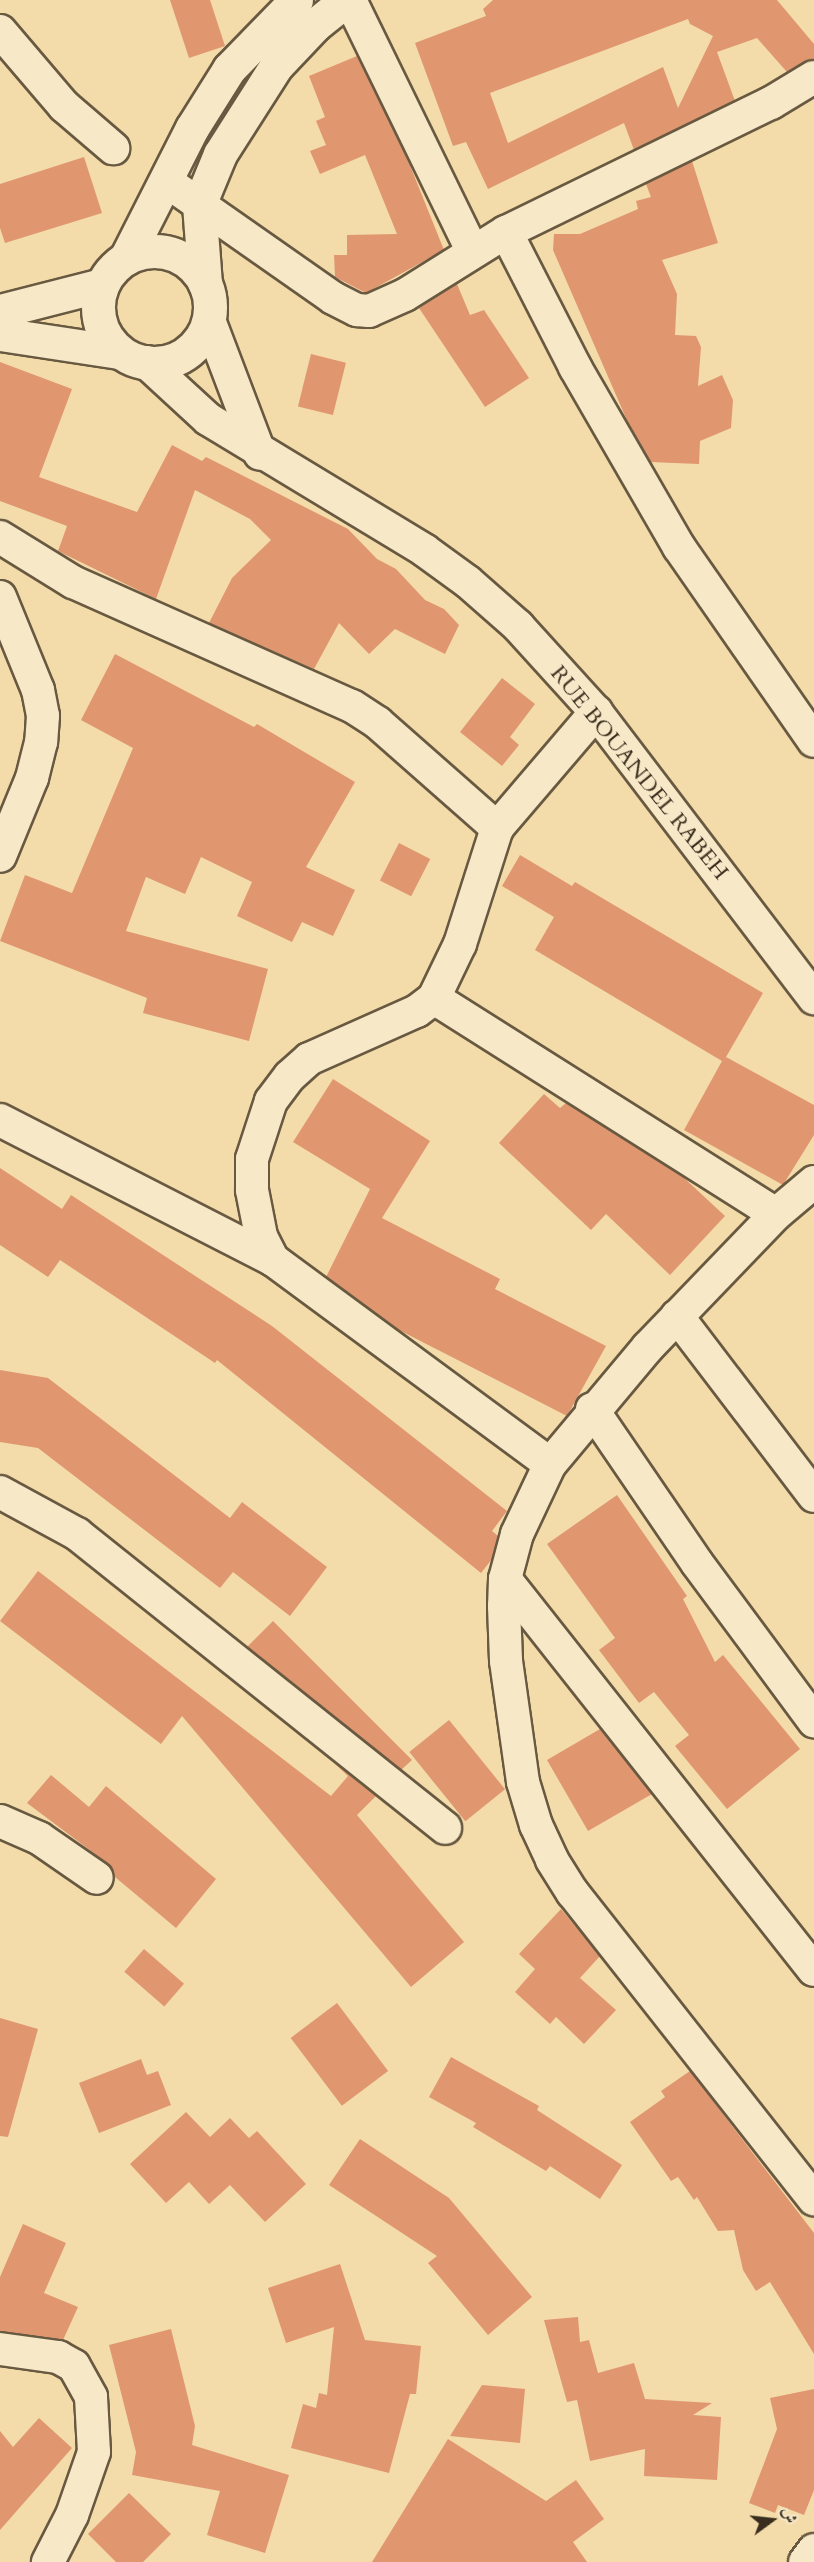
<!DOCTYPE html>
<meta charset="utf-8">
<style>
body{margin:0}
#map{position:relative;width:814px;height:2562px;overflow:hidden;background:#f3dbaa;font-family:Cardo,Amiri,serif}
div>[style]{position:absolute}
.building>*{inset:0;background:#e09770;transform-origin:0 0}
.roads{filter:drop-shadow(2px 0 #685941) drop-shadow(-2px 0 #685941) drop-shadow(0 2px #685941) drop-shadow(0 -2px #685941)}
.street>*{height:32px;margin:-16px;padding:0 16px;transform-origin:16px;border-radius:16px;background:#f7e8c8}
.secondary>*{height:33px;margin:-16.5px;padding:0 16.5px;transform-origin:16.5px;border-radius:16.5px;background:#f7e8c8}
.secondary>.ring{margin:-16.5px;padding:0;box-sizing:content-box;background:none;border:33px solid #f7e8c8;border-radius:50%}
span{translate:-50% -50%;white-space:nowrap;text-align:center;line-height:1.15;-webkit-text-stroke:4.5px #f7e8c8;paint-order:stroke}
.street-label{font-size:22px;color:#3a2e1e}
.north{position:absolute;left:742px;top:2490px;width:60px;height:60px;-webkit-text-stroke:4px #f7e8c8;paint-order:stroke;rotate:75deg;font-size:16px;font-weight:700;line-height:24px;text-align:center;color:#3a2e1e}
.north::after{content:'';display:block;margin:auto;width:21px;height:27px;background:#3a2e1e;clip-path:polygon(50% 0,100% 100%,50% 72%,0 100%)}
</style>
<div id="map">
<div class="building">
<i style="clip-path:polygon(170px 0,210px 0,225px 46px,189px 58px)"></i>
<i style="clip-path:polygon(evenodd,493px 0,777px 0,814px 44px,814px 59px,787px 72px,757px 38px,717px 52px,735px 101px,634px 150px,624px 123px,488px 189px,466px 142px,453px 146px,415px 43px,486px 16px,483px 9px,493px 0,688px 19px,690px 24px,713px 36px,678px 108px,663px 67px,508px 143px,490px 93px,688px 19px)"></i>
<i style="clip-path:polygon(357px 56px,407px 158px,444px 250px,366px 293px,335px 277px,334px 255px,347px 255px,347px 235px,397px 234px,365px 155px,320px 174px,310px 151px,326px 145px,316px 121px,325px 117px,309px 76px)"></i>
<i style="clip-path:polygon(84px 157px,102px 213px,5px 243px,0 228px,0 184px)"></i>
<i style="clip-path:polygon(692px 161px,718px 243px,662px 260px,677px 294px,675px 335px,696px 336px,701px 347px,698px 386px,722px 375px,733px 400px,731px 428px,700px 441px,699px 464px,650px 462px,629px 425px,553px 250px,554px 234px,580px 234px,638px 209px,636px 201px,651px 197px,646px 184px)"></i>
<i style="clip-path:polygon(457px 284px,470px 315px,484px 310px,529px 378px,485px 407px,419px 308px)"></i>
<i style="left:311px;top:354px;width:36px;height:54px;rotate:14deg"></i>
<i style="clip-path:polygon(0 362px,72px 389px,39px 477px,137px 512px,172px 445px,202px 461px,206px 457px,348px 529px,377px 559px,396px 569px,425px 600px,444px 609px,459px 625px,445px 654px,395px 629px,369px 654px,339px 623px,314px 669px,209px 623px,232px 578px,271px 540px,250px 519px,195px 490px,156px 599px,58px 551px,67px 526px,0 501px)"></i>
<i style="clip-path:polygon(115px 654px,254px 727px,257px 724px,355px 782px,306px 867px,355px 890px,333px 936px,302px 922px,292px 942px,237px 916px,252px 882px,201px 857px,185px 894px,146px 877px,126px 931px,268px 969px,249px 1041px,143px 1013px,147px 998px,0 941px,25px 875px,72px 893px,133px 748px,81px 720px)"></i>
<i style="clip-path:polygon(502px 678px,535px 704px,510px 737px,519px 745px,502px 766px,460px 732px)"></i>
<i style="left:399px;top:843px;width:35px;height:42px;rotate:27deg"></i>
<i style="clip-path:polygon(520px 855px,572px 886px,575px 882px,763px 993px,726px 1057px,814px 1105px,814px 1135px,783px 1185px,684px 1130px,722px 1061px,535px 950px,554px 917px,502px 886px)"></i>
<i style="clip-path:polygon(333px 1079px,430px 1141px,382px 1218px,500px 1279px,495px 1289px,606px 1346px,567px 1416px,395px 1328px,326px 1277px,370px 1189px,293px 1142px)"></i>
<i style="clip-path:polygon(544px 1094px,560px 1108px,566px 1103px,683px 1177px,725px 1216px,670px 1275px,606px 1214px,591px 1230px,499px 1143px)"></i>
<i style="clip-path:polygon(0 1168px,62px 1209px,71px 1195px,272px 1326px,507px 1511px,492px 1531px,498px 1536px,492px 1559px,481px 1573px,217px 1360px,215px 1363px,60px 1260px,48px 1277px,0 1245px)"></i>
<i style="clip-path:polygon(0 1370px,48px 1378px,230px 1518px,242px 1502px,327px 1567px,290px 1616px,233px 1572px,220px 1588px,38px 1448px,0 1442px)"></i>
<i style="clip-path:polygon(617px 1495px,687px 1596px,683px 1599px,715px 1662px,723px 1655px,800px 1749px,727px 1809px,675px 1746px,689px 1735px,654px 1692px,639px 1703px,599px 1650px,615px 1638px,547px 1544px)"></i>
<i style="clip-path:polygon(38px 1571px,331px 1796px,348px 1776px,333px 1762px,376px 1796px,357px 1815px,464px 1942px,411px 1987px,182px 1716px,161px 1744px,0 1621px)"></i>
<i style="clip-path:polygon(273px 1621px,412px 1760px,401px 1770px,247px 1647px)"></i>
<i style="left:449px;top:1720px;width:89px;height:51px;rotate:51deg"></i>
<i style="clip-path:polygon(600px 1729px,652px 1794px,588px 1831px,547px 1760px)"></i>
<i style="clip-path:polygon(51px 1775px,89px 1807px,106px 1786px,216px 1879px,176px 1928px,115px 1877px,107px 1863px,27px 1803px)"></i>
<i style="clip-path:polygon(561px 1909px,600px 1956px,580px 1978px,616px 2010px,584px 2044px,556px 2017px,550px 2024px,515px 1992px,535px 1969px,519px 1954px)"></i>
<i style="left:144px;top:1949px;width:53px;height:30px;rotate:41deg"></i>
<i style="left:337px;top:2003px;width:85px;height:58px;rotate:53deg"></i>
<i style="clip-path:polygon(0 2018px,38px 2029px,8px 2137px,0 2136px)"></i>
<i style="clip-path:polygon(451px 2057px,539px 2106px,537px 2110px,622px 2165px,600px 2199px,550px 2166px,546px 2171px,473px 2127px,476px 2123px,429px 2097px)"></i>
<i style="clip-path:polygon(141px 2059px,147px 2075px,158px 2071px,171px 2105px,99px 2133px,79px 2083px)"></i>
<i style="clip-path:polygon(690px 2071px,814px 2233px,814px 2354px,770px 2282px,756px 2291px,743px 2270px,734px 2230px,718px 2231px,697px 2197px,694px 2200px,678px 2177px,671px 2181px,630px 2122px,665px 2097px,661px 2091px)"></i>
<i style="clip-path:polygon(186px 2112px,210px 2137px,230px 2118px,249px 2138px,257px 2131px,306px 2184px,265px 2222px,230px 2185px,209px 2204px,189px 2182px,166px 2203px,130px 2164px)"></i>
<i style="clip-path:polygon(360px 2139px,449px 2198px,532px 2297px,488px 2335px,428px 2263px,437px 2256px,329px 2185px)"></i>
<i style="clip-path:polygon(23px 2224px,66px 2243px,44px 2293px,78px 2307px,63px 2340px,0 2331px,0 2277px)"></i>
<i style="clip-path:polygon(340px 2264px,365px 2340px,421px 2346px,416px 2394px,410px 2394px,389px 2473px,291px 2448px,303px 2404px,316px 2408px,319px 2393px,327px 2395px,334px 2327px,286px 2343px,268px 2288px)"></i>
<i style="clip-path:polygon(578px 2317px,580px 2342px,589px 2340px,598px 2373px,634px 2363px,645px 2399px,712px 2403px,693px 2415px,721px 2417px,717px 2480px,644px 2476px,645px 2449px,590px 2461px,577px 2400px,567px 2402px,544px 2320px)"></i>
<i style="clip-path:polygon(171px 2329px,195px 2426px,192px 2445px,289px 2475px,265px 2553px,207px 2535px,220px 2491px,132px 2475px,136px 2452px,109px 2345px)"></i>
<i style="clip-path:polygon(482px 2385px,525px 2389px,520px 2443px,450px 2436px)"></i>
<i style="clip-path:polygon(814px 2389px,814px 2490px,804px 2515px,778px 2505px,775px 2513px,749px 2503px,777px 2429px,770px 2398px)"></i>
<i style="clip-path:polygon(39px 2418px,72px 2448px,0 2530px,0 2431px,13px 2447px)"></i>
<i style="clip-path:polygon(448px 2439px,546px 2501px,576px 2480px,604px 2519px,573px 2542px,587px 2562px,372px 2562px)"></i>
<i style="clip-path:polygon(129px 2493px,171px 2534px,143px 2562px,116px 2562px,88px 2534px)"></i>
</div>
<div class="roads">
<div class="street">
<i style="left:350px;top:0;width:280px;rotate:64deg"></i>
<i style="left:0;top:31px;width:99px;rotate:49.5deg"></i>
<i style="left:64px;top:106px;width:65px;rotate:40.6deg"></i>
<i style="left:166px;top:181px;width:204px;rotate:35deg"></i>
<i style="left:333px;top:298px;width:27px;rotate:27deg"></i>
<i style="left:357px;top:310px;width:12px;rotate:5deg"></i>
<i style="left:369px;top:311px;width:39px;rotate:-24deg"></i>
<i style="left:405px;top:295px;width:119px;rotate:-32deg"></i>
<i style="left:506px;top:232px;width:295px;rotate:-26deg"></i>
<i style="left:771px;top:103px;width:50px;rotate:-31.2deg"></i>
<i style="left:506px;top:232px;width:152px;rotate:62.9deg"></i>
<i style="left:575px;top:367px;width:208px;rotate:60deg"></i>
<i style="left:679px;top:547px;width:236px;rotate:55.2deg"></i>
<i style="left:209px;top:320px;width:143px;rotate:69.2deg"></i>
<i style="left:146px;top:362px;width:84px;rotate:42.6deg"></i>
<i style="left:208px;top:419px;width:253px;rotate:31.2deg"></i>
<i style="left:424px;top:550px;width:54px;rotate:36deg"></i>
<i style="left:468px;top:582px;width:67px;rotate:41.3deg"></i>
<i style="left:518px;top:626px;width:116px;rotate:47.8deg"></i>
<i style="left:596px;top:712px;width:360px;rotate:52.7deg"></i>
<i style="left:0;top:537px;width:86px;rotate:31.7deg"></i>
<i style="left:73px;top:582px;width:305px;rotate:24deg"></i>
<i style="left:352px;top:706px;width:31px;rotate:33deg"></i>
<i style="left:378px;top:723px;width:159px;rotate:41.4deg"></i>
<i style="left:0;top:597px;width:100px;rotate:67.8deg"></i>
<i style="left:38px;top:690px;width:26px;rotate:79deg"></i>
<i style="left:43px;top:716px;width:26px;rotate:94deg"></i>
<i style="left:41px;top:742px;width:37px;rotate:104deg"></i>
<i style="left:32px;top:778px;width:84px;rotate:112.3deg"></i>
<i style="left:434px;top:998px;width:404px;rotate:32.3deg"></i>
<i style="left:0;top:1120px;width:307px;rotate:27.1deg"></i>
<i style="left:814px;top:1182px;width:50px;rotate:139.9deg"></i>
<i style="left:776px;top:1214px;width:185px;rotate:133.9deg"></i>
<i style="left:648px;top:1347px;width:153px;rotate:129.9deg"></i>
<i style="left:550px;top:1464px;width:77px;rotate:115.2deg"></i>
<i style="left:517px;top:1534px;width:47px;rotate:104.9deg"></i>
<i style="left:505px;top:1579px;width:27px;rotate:92deg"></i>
<i style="left:504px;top:1606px;width:55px;rotate:87.9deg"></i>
<i style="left:506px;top:1661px;width:122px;rotate:82deg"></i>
<i style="left:523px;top:1782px;width:45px;rotate:73.2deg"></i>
<i style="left:536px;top:1825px;width:38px;rotate:65deg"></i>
<i style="left:552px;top:1860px;width:39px;rotate:58deg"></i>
<i style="left:573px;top:1893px;width:390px;rotate:51.8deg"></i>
<i style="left:677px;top:1316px;width:226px;rotate:52.7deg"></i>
<i style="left:592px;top:1409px;width:186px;rotate:55.7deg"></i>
<i style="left:697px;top:1563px;width:197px;rotate:53.5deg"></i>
<i style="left:550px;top:1464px;width:344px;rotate:-143.6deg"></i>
<i style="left:273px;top:1260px;width:27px;rotate:-117deg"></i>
<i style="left:261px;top:1236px;width:47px;rotate:-101.1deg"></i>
<i style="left:252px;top:1190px;width:31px;rotate:-90deg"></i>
<i style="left:252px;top:1159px;width:61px;rotate:-71.9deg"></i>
<i style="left:271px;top:1101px;width:31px;rotate:-53deg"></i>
<i style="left:290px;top:1076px;width:25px;rotate:-42deg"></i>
<i style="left:309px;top:1059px;width:118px;rotate:-24deg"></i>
<i style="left:417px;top:1011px;width:21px;rotate:-37deg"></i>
<i style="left:434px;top:998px;width:60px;rotate:-64.3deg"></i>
<i style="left:460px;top:944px;width:122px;rotate:-72.3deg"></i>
<i style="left:497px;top:828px;width:153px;rotate:-49.5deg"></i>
<i style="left:0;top:1492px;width:88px;rotate:28.6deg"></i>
<i style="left:77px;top:1534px;width:471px;rotate:38.6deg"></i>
<i style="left:505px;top:1579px;width:498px;rotate:51.7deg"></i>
<i style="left:0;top:1821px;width:43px;rotate:23.6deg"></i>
<i style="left:39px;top:1838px;width:70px;rotate:34.6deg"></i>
<i style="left:0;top:2349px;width:59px;rotate:7.9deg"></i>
<i style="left:58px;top:2357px;width:18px;rotate:29deg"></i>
<i style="left:74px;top:2366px;width:35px;rotate:61deg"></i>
<i style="left:91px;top:2397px;width:55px;rotate:86.9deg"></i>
<i style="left:94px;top:2452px;width:67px;rotate:109.2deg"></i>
<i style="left:72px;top:2515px;width:53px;rotate:117.1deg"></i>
<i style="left:805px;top:2562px;width:15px;rotate:-53deg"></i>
</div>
<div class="secondary">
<i class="ring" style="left:98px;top:251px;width:79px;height:79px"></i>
<i style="left:126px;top:258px;width:146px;rotate:-63.1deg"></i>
<i style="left:192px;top:128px;width:70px;rotate:-57.9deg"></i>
<i style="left:229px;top:69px;width:96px;rotate:-45.8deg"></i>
<i style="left:205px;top:284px;width:79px;rotate:-94.3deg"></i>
<i style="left:199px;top:205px;width:55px;rotate:-67.6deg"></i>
<i style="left:220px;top:154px;width:104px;rotate:-57.5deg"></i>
<i style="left:276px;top:66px;width:57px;rotate:-46.4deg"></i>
<i style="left:315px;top:25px;width:40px;rotate:-39deg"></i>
<i style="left:0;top:311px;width:105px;rotate:-14.3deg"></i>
<i style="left:0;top:334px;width:120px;rotate:8.6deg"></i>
</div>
</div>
<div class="street-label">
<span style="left:639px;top:773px;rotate:51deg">RUE BOUANDEL RABEH</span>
</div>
<div class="north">ش</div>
</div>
